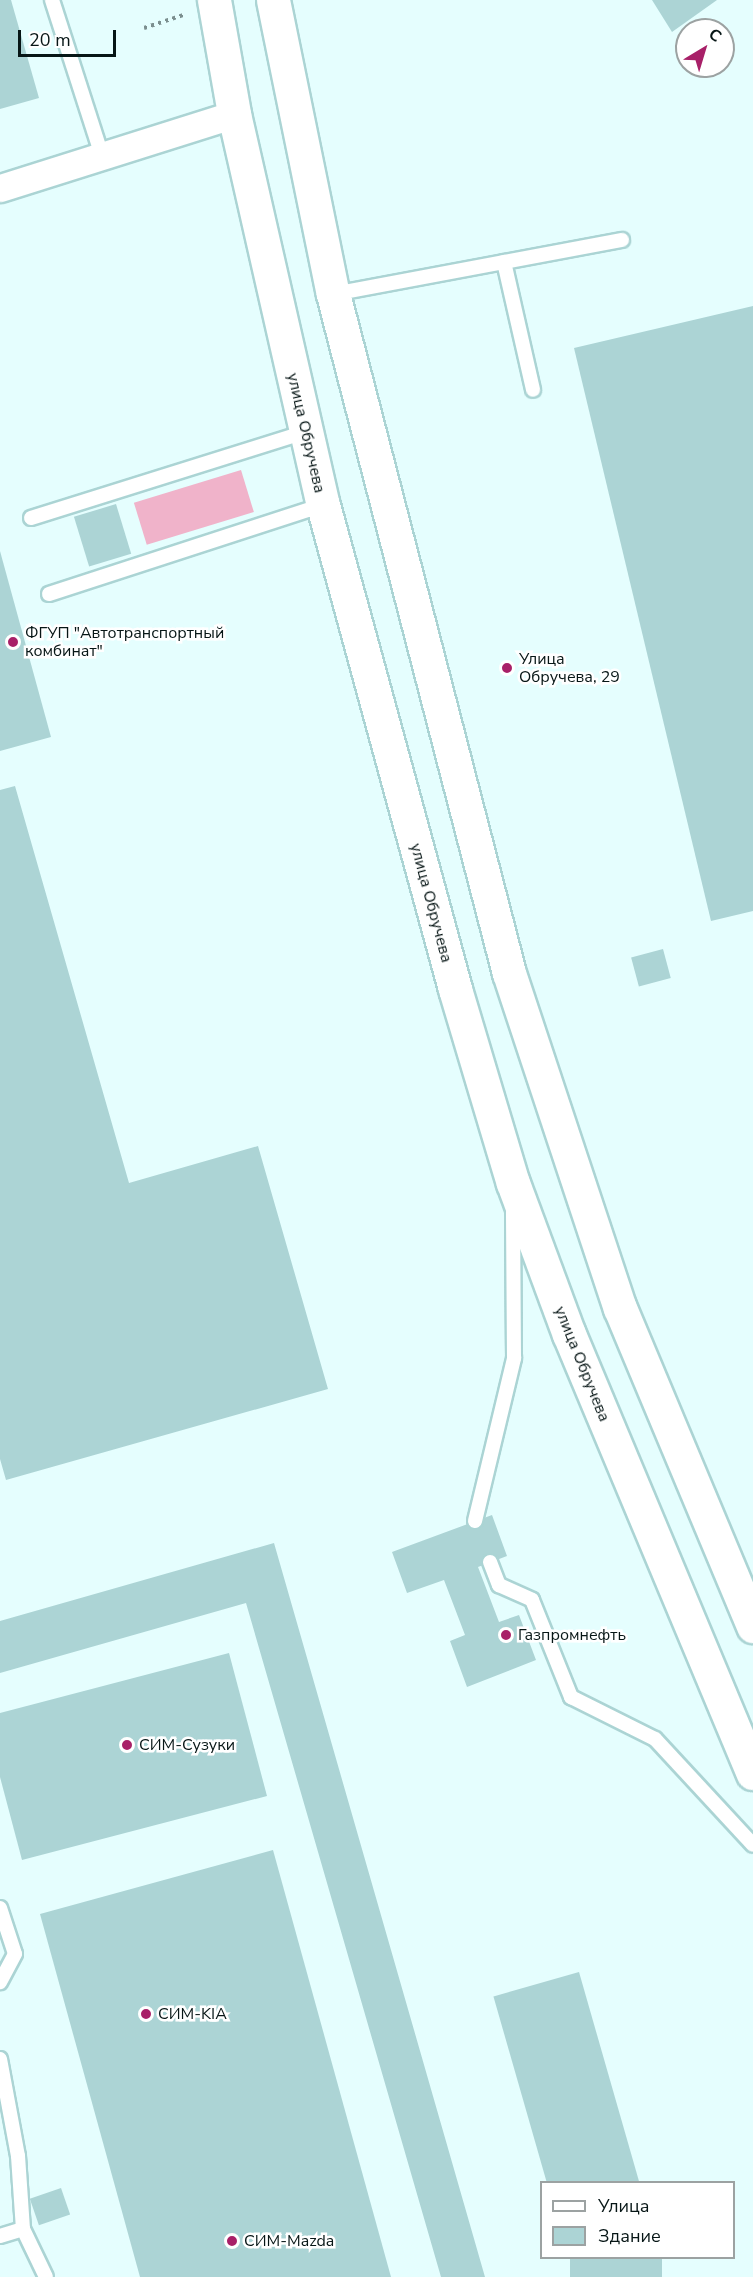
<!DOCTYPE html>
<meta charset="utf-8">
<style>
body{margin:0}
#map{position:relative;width:753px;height:2277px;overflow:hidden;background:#e5fefe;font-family:"Nunito Sans",sans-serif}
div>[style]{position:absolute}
.forest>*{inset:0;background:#f0b3ca;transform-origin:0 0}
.building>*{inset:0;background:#acd4d5;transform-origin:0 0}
.path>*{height:4px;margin-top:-2px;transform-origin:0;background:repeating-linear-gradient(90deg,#7b8f8f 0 3px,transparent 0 7.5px)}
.roads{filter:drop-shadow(2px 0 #abd4d4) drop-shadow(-2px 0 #abd4d4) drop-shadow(0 2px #abd4d4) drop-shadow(0 -2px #abd4d4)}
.lane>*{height:14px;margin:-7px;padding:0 7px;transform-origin:7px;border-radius:7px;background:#fff}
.street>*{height:27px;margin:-13.5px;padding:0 13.5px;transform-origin:13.5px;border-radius:13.5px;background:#fff}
.secondary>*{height:33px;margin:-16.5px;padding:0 16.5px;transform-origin:16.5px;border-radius:16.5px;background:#fff}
.dots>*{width:16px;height:16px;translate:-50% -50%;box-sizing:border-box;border:3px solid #fff;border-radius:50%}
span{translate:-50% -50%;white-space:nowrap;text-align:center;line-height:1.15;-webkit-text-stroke:5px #fff;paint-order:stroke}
.street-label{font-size:16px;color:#071616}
.poi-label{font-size:16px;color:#071616}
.left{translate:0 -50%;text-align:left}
.legend{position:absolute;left:540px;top:2181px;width:195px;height:78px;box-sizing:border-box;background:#fff;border:2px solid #9ca2a2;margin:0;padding:8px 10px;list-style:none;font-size:18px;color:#071616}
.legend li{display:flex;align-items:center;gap:12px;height:30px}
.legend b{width:30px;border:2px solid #9ca2a2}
.north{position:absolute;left:675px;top:18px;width:60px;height:60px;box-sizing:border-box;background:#fff;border:2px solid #9ca2a2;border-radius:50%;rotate:38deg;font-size:16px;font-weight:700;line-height:24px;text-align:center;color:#071616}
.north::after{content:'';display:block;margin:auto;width:21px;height:27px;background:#a82068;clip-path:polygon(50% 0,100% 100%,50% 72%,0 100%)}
.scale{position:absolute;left:18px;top:30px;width:98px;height:27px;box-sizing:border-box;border:3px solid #071616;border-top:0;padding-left:8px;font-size:18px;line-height:21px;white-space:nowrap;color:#071616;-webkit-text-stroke:4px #fff;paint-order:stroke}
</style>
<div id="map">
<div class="forest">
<i style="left:241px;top:470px;width:44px;height:112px;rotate:73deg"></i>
</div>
<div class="building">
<i style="clip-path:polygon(0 0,11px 0,39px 98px,0 109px)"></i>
<i style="clip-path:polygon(652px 0,717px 0,672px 32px)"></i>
<i style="clip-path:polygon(753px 306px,753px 911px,711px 921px,574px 348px)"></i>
<i style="left:116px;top:504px;width:52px;height:44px;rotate:73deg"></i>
<i style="clip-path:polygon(0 551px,51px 737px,0 751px)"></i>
<i style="clip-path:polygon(15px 786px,129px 1183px,258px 1146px,328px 1389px,6px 1480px,0 1459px,0 790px)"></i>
<i style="left:663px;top:949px;width:30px;height:33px;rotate:75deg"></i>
<i style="clip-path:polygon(492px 1515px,507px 1556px,478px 1567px,499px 1622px,519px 1615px,536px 1660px,467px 1687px,450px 1641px,465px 1635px,444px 1580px,407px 1593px,392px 1552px)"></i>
<i style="clip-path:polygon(274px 1543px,485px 2277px,441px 2277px,246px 1603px,0 1673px,0 1621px)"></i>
<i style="clip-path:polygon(229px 1653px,267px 1796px,22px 1860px,0 1777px,0 1713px)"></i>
<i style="clip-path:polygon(273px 1850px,391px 2277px,140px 2277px,40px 1914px)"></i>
<i style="left:579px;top:1972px;width:219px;height:89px;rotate:74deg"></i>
<i style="left:61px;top:2188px;width:28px;height:33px;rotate:71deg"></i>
<i style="left:570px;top:2258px;width:92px;height:20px"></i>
</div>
<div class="path">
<i style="left:144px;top:28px;width:41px;rotate:-18.4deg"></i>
</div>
<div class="roads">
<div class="lane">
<i style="left:52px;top:0;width:164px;rotate:72.2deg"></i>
<i style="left:504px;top:262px;width:131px;rotate:77.2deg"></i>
<i style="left:333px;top:294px;width:294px;rotate:-10.6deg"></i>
<i style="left:31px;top:518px;width:287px;rotate:-17.4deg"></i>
<i style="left:49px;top:594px;width:288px;rotate:-18deg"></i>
<i style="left:475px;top:1521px;width:168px;rotate:-76.5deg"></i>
<i style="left:514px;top:1358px;width:146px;rotate:-90.4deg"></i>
<i style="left:490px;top:1562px;width:25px;rotate:69deg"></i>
<i style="left:499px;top:1585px;width:36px;rotate:24deg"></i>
<i style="left:532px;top:1600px;width:105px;rotate:68.1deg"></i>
<i style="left:571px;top:1697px;width:94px;rotate:26.6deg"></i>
<i style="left:655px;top:1739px;width:144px;rotate:47.2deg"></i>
<i style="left:0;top:1908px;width:48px;rotate:71.9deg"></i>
<i style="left:15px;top:1954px;width:32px;rotate:118deg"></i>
<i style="left:0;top:2059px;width:99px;rotate:79.5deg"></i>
<i style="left:18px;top:2156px;width:73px;rotate:86.1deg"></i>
<i style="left:23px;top:2229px;width:24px;rotate:163deg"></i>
<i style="left:23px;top:2229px;width:53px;rotate:64.4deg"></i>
</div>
<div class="street">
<i style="left:0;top:188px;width:245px;rotate:-17.5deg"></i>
</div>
<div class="secondary">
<i style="left:214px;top:0;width:116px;rotate:80deg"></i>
<i style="left:234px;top:114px;width:401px;rotate:77.2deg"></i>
<i style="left:323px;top:505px;width:502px;rotate:74.74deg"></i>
<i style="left:455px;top:989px;width:202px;rotate:73.4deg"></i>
<i style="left:513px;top:1183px;width:161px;rotate:69.7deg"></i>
<i style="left:569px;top:1334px;width:476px;rotate:67.3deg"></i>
<i style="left:273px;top:0;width:300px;rotate:78.5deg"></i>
<i style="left:333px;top:294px;width:701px;rotate:75.47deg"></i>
<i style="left:509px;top:973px;width:353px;rotate:71.7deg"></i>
<i style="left:620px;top:1308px;width:345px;rotate:67.3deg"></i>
</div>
</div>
<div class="dots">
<i style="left:13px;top:642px;background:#a82068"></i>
<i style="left:507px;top:668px;background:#a82068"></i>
<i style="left:506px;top:1635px;background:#a82068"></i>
<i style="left:127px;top:1745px;background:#a82068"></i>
<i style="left:146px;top:2014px;background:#a82068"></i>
<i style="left:232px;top:2241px;background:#a82068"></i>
</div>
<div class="street-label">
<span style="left:306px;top:433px;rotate:77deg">улица Обручева</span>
<span style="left:431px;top:903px;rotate:75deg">улица Обручева</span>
<span style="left:582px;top:1364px;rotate:68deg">улица Обручева</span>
</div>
<div class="poi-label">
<span class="left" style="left:25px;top:642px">ФГУП "Автотранспортный<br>комбинат"</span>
<span class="left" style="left:519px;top:668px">Улица<br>Обручева, 29</span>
<span class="left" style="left:518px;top:1635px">Газпромнефть</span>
<span class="left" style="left:139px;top:1745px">СИМ-Сузуки</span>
<span class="left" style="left:158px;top:2014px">СИМ-KIA</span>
<span class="left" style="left:244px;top:2241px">СИМ-Mazda</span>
</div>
<ul class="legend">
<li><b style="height:8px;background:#fff"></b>Улица</li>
<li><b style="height:16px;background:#acd4d5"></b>Здание</li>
</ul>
<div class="north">С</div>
<div class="scale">20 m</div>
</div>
